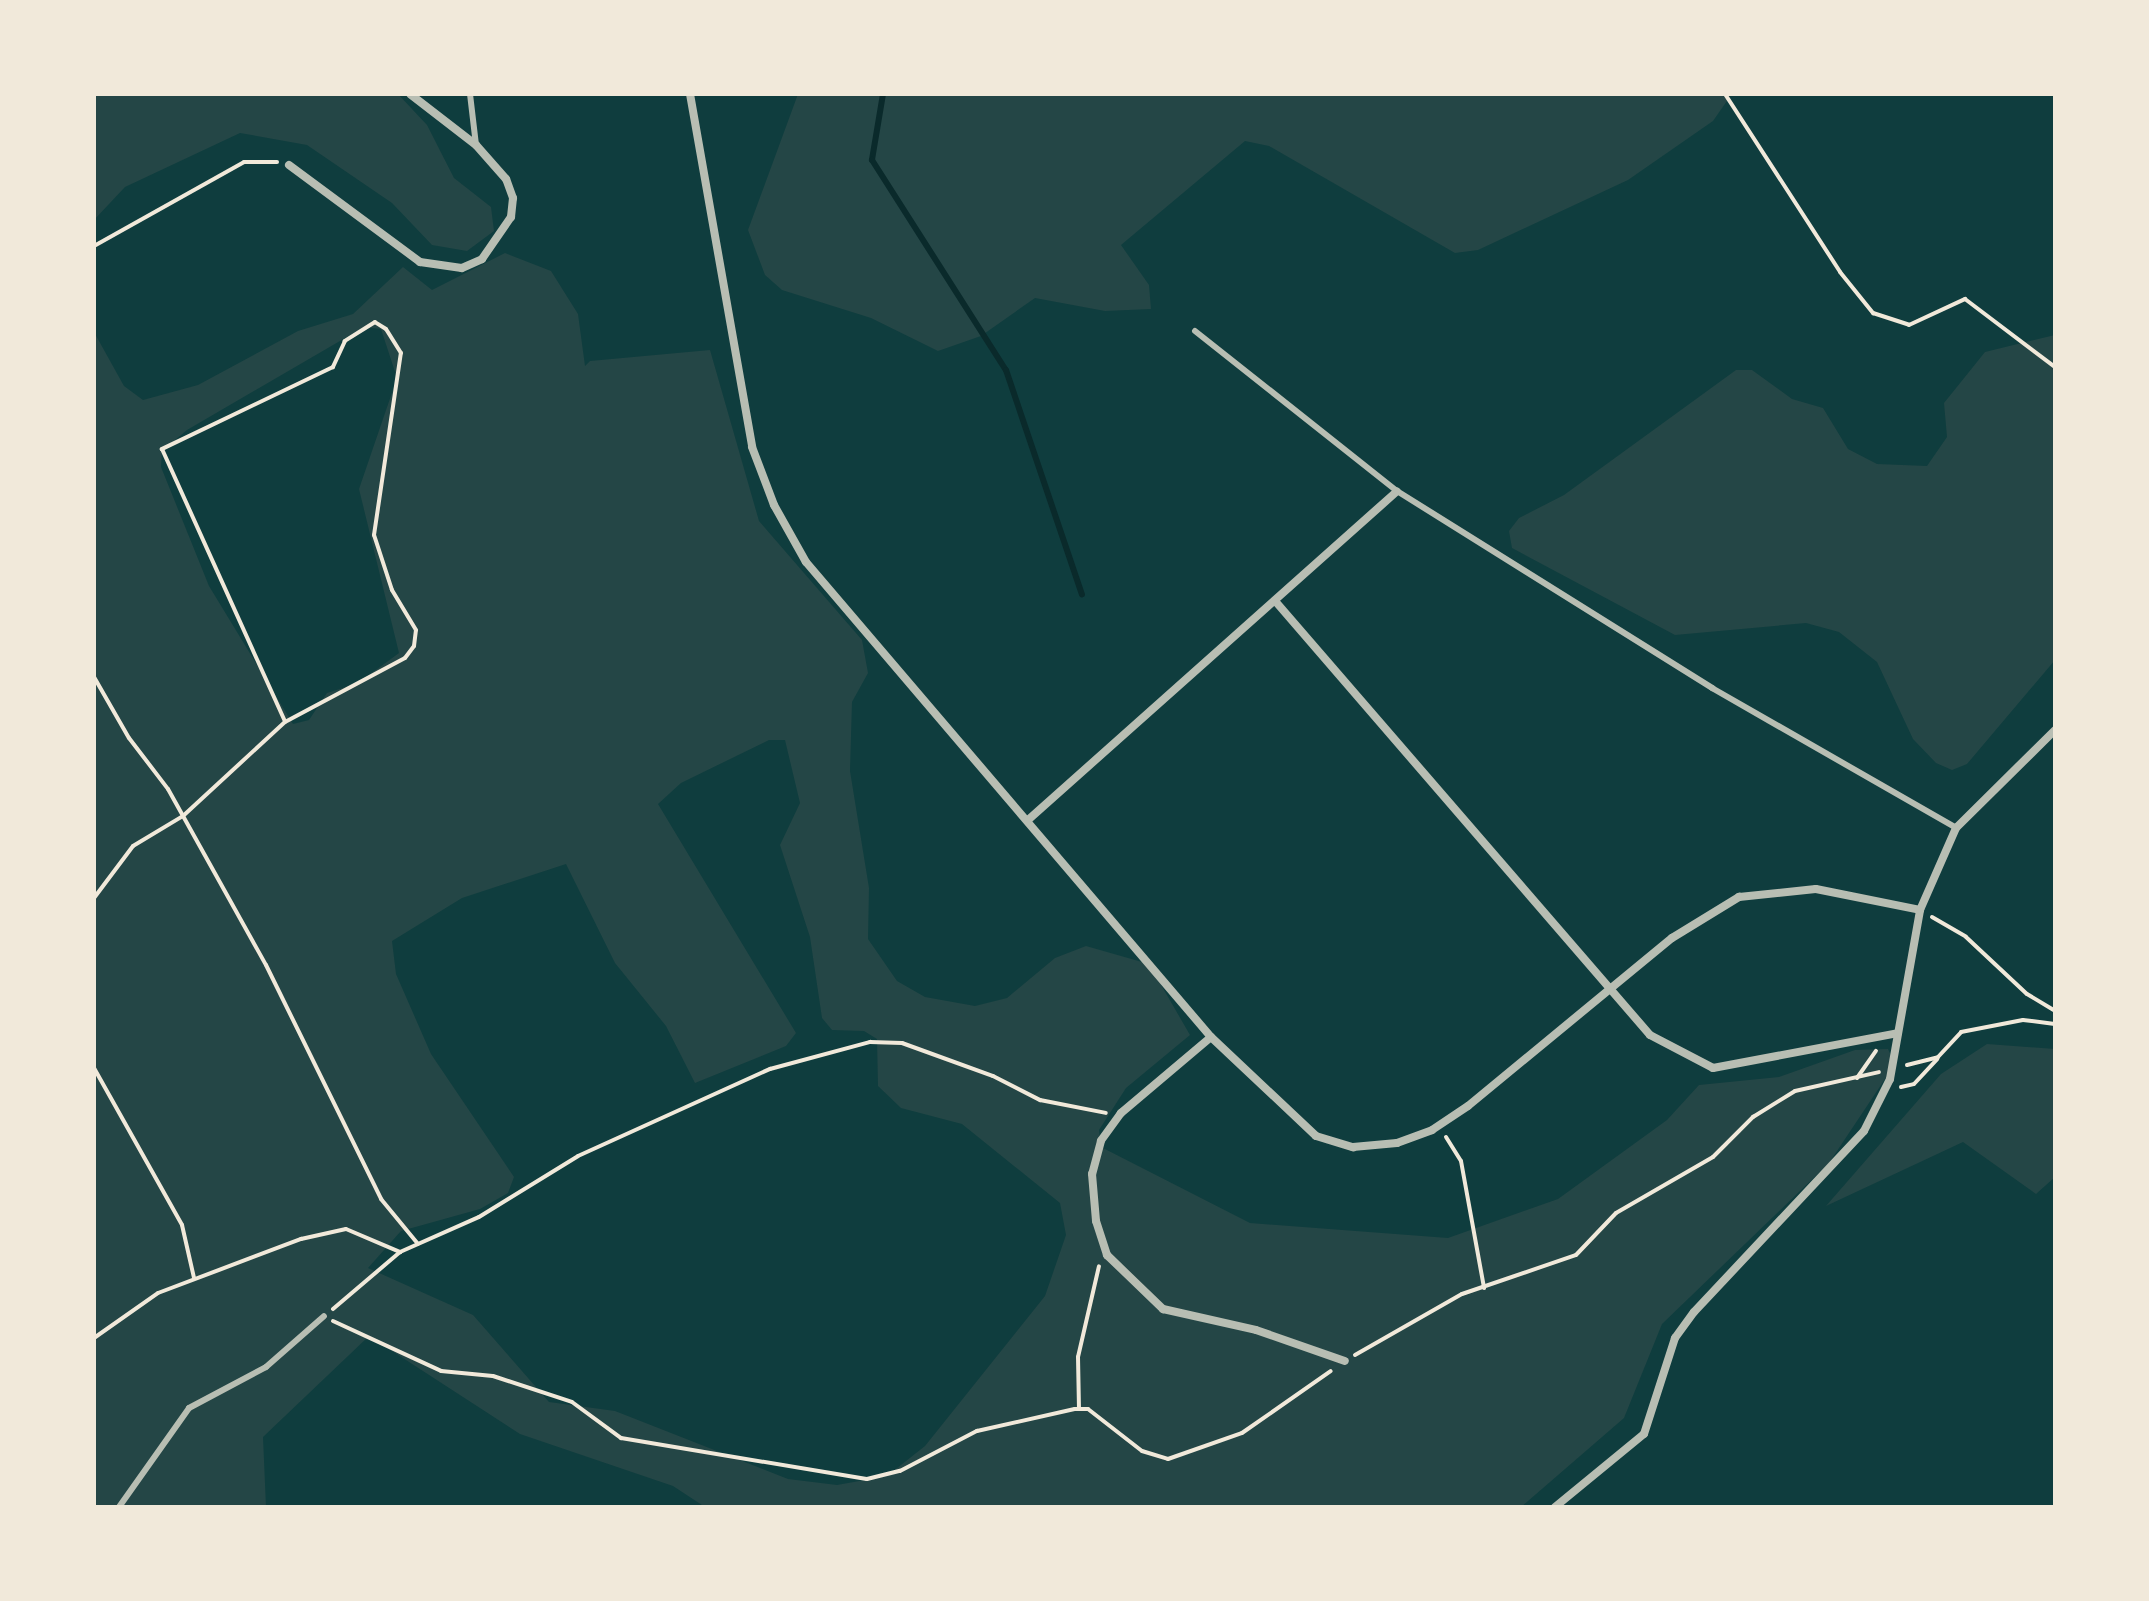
<!DOCTYPE html>
<style>
body{margin:0}
#map{position:relative;width:2149px;height:1601px;overflow:hidden;background:#0f3d3e;font-family:Barlow,sans-serif}
div>[style]{position:absolute}
.green>*{inset:0;background:#244646}
.stream>*{height:6px;margin:-3px;padding:0 3px;transform-origin:3px;border-radius:3px;background:#0a2a2b}
.path>*{height:4px;margin:-2px;padding:0 2px;transform-origin:2px;border-radius:2px;background:#f1e9da}
.service>*{height:6px;margin:-3px;padding:0 3px;transform-origin:3px;border-radius:3px;background:#b8beb3}
.minor>*{height:8px;margin:-4px;padding:0 4px;transform-origin:4px;border-radius:4px;background:#b8beb3}
span{translate:-50% -50%;white-space:nowrap;text-align:center;line-height:1.15;-webkit-text-stroke:6px #f1e9da;paint-order:stroke}
.frame{position:absolute;inset:0;border:96px solid #f1e9da;pointer-events:none}
</style>
<div id="map">
<div class="green">
<i style="clip-path:polygon(94px 94px,398px 94px,427px 125px,454px 178px,491px 207px,494px 231px,467px 251px,432px 245px,392px 203px,307px 145px,240px 133px,125px 187px,94px 220px)"></i>
<i style="clip-path:polygon(798px 94px,1729px 94px,1729px 98px,1713px 121px,1628px 180px,1478px 250px,1455px 253px,1269px 146px,1245px 141px,1121px 245px,1149px 285px,1151px 309px,1105px 311px,1035px 298px,981px 336px,938px 351px,871px 318px,782px 290px,765px 275px,748px 230px)"></i>
<i style="clip-path:polygon(evenodd,505px 253px,551px 271px,578px 314px,585px 366px,590px 361px,710px 350px,759px 521px,862px 640px,868px 673px,852px 702px,850px 771px,869px 888px,868px 939px,897px 981px,925px 997px,975px 1006px,1007px 998px,1055px 958px,1086px 946px,1149px 964px,1190px 1035px,1126px 1088px,1099px 1130px,1101px 1147px,1250px 1223px,1448px 1238px,1558px 1199px,1667px 1120px,1699px 1085px,1779px 1077px,1855px 1050px,1888px 1049px,1895px 1064px,1829px 1163px,1662px 1324px,1624px 1418px,1521px 1507px,705px 1507px,673px 1486px,520px 1434px,369px 1336px,263px 1437px,266px 1507px,94px 1507px,94px 332px,124px 386px,143px 400px,198px 385px,298px 331px,353px 314px,403px 267px,432px 290px,505px 253px,364px 327px,381px 329px,397px 378px,359px 489px,399px 653px,358px 683px,327px 693px,309px 720px,293px 724px,209px 586px,161px 467px,162px 451px,187px 430px,364px 327px,505px 253px,769px 740px,785px 740px,800px 803px,780px 845px,810px 937px,822px 1018px,832px 1030px,864px 1031px,877px 1039px,878px 1086px,901px 1108px,962px 1124px,1060px 1203px,1066px 1235px,1045px 1296px,925px 1446px,887px 1476px,837px 1485px,788px 1479px,615px 1411px,549px 1402px,473px 1315px,368px 1268px,401px 1231px,480px 1209px,508px 1193px,514px 1177px,431px 1054px,396px 974px,392px 941px,462px 898px,566px 864px,615px 963px,666px 1026px,695px 1083px,786px 1046px,796px 1033px,658px 804px,681px 783px,769px 740px)"></i>
<i style="clip-path:polygon(2055px 335px,2055px 660px,1967px 764px,1952px 770px,1936px 763px,1913px 739px,1877px 662px,1839px 632px,1806px 623px,1675px 635px,1512px 548px,1509px 531px,1519px 518px,1564px 495px,1736px 370px,1752px 370px,1792px 399px,1823px 408px,1848px 449px,1877px 464px,1927px 466px,1947px 437px,1944px 403px,1985px 352px)"></i>
<i style="clip-path:polygon(1987px 1044px,2055px 1049px,2055px 1177px,2036px 1194px,1963px 1142px,1826px 1206px,1941px 1074px)"></i>
</div>
<div class="stream">
<i style="left:883px;top:94px;width:67px;rotate:99.5deg"></i>
<i style="left:872px;top:160px;width:249px;rotate:57.5deg"></i>
<i style="left:1006px;top:370px;width:237px;rotate:71.3deg"></i>
</div>
<div class="path">
<i style="left:1725px;top:94px;width:212px;rotate:57.1deg"></i>
<i style="left:1840px;top:272px;width:53px;rotate:51.2deg"></i>
<i style="left:1873px;top:313px;width:38px;rotate:18deg"></i>
<i style="left:1909px;top:325px;width:62px;rotate:-24.9deg"></i>
<i style="left:1965px;top:299px;width:113px;rotate:37.1deg"></i>
<i style="left:94px;top:246px;width:172px;rotate:-29.2deg"></i>
<i style="left:244px;top:162px;width:33px"></i>
<i style="left:94px;top:677px;width:70px;rotate:60.2deg"></i>
<i style="left:129px;top:738px;width:64px;rotate:52.6deg"></i>
<i style="left:168px;top:789px;width:201px;rotate:60.9deg"></i>
<i style="left:266px;top:965px;width:261px;rotate:63.8deg"></i>
<i style="left:381px;top:1199px;width:58px;rotate:50.6deg"></i>
<i style="left:94px;top:898px;width:65px;rotate:-53.1deg"></i>
<i style="left:133px;top:846px;width:58px;rotate:-31deg"></i>
<i style="left:183px;top:816px;width:139px;rotate:-42.7deg"></i>
<i style="left:285px;top:722px;width:136px;rotate:-28.1deg"></i>
<i style="left:405px;top:658px;width:15px;rotate:-53deg"></i>
<i style="left:414px;top:646px;width:16px;rotate:-83deg"></i>
<i style="left:416px;top:630px;width:47px;rotate:-121deg"></i>
<i style="left:392px;top:590px;width:58px;rotate:-108.1deg"></i>
<i style="left:374px;top:535px;width:184px;rotate:-81.6deg"></i>
<i style="left:401px;top:353px;width:28px;rotate:-122deg"></i>
<i style="left:386px;top:329px;width:13px;rotate:-148deg"></i>
<i style="left:375px;top:322px;width:36px;rotate:148deg"></i>
<i style="left:345px;top:341px;width:29px;rotate:115deg"></i>
<i style="left:333px;top:367px;width:190px;rotate:154.4deg"></i>
<i style="left:162px;top:449px;width:299px;rotate:65.7deg"></i>
<i style="left:1932px;top:917px;width:39px;rotate:30deg"></i>
<i style="left:1966px;top:937px;width:83px;rotate:43.1deg"></i>
<i style="left:2027px;top:994px;width:33px;rotate:31deg"></i>
<i style="left:1907px;top:1065px;width:32px;rotate:-14deg"></i>
<i style="left:1938px;top:1057px;width:34px;rotate:-47deg"></i>
<i style="left:1961px;top:1032px;width:63px;rotate:-11deg"></i>
<i style="left:2023px;top:1020px;width:32px;rotate:7deg"></i>
<i style="left:94px;top:1068px;width:180px;rotate:60.7deg"></i>
<i style="left:182px;top:1225px;width:54px;rotate:77.2deg"></i>
<i style="left:1857px;top:1078px;width:33px;rotate:-55deg"></i>
<i style="left:1901px;top:1087px;width:13px;rotate:-13deg"></i>
<i style="left:1914px;top:1084px;width:34px;rotate:-47deg"></i>
<i style="left:1446px;top:1137px;width:28px;rotate:58deg"></i>
<i style="left:1461px;top:1161px;width:129px;rotate:79.7deg"></i>
<i style="left:400px;top:1252px;width:86px;rotate:-23.9deg"></i>
<i style="left:479px;top:1217px;width:116px;rotate:-31.6deg"></i>
<i style="left:578px;top:1156px;width:211px;rotate:-24.4deg"></i>
<i style="left:770px;top:1069px;width:104px;rotate:-15.1deg"></i>
<i style="left:870px;top:1042px;width:32px;rotate:2deg"></i>
<i style="left:902px;top:1043px;width:97px;rotate:19.9deg"></i>
<i style="left:993px;top:1076px;width:53px;rotate:27.1deg"></i>
<i style="left:1040px;top:1100px;width:67px;rotate:11.1deg"></i>
<i style="left:333px;top:1321px;width:119px;rotate:24.8deg"></i>
<i style="left:441px;top:1371px;width:52px;rotate:5.5deg"></i>
<i style="left:493px;top:1376px;width:83px;rotate:18.2deg"></i>
<i style="left:572px;top:1402px;width:61px;rotate:36.3deg"></i>
<i style="left:621px;top:1438px;width:249px;rotate:9.5deg"></i>
<i style="left:867px;top:1479px;width:34px;rotate:-14deg"></i>
<i style="left:900px;top:1471px;width:87px;rotate:-27.5deg"></i>
<i style="left:977px;top:1431px;width:100px;rotate:-12.7deg"></i>
<i style="left:1075px;top:1409px;width:13px"></i>
<i style="left:1088px;top:1409px;width:68px;rotate:37.9deg"></i>
<i style="left:1142px;top:1451px;width:27px;rotate:17deg"></i>
<i style="left:1168px;top:1459px;width:78px;rotate:-19.4deg"></i>
<i style="left:1242px;top:1433px;width:108px;rotate:-34.9deg"></i>
<i style="left:94px;top:1338px;width:78px;rotate:-35.1deg"></i>
<i style="left:158px;top:1293px;width:153px;rotate:-20.7deg"></i>
<i style="left:301px;top:1239px;width:46px;rotate:-12.5deg"></i>
<i style="left:346px;top:1229px;width:59px;rotate:23.1deg"></i>
<i style="left:400px;top:1252px;width:88px;rotate:139.6deg"></i>
<i style="left:1355px;top:1355px;width:123px;rotate:-29.7deg"></i>
<i style="left:1462px;top:1294px;width:120px;rotate:-18.9deg"></i>
<i style="left:1576px;top:1255px;width:58px;rotate:-46.4deg"></i>
<i style="left:1616px;top:1213px;width:112px;rotate:-30deg"></i>
<i style="left:1713px;top:1157px;width:57px;rotate:-45deg"></i>
<i style="left:1753px;top:1117px;width:49px;rotate:-31.8deg"></i>
<i style="left:1795px;top:1091px;width:86px;rotate:-12.7deg"></i>
<i style="left:1079px;top:1409px;width:52px;rotate:-91.1deg"></i>
<i style="left:1078px;top:1357px;width:93px;rotate:-77deg"></i>
</div>
<div class="service">
<i style="left:470px;top:94px;width:51px;rotate:83.3deg"></i>
<i style="left:1195px;top:331px;width:258px;rotate:38.4deg"></i>
<i style="left:1397px;top:491px;width:372px;rotate:32deg"></i>
<i style="left:1712px;top:688px;width:281px;rotate:29.8deg"></i>
<i style="left:119px;top:1507px;width:121px;rotate:-54.7deg"></i>
<i style="left:189px;top:1408px;width:87px;rotate:-28deg"></i>
<i style="left:266px;top:1367px;width:77px;rotate:-41.3deg"></i>
</div>
<div class="minor">
<i style="left:690px;top:94px;width:358px;rotate:80deg"></i>
<i style="left:752px;top:447px;width:62px;rotate:69.2deg"></i>
<i style="left:774px;top:505px;width:65px;rotate:60.7deg"></i>
<i style="left:806px;top:562px;width:624px;rotate:49.55deg"></i>
<i style="left:1211px;top:1037px;width:144px;rotate:43.3deg"></i>
<i style="left:1316px;top:1136px;width:39px;rotate:17deg"></i>
<i style="left:1353px;top:1147px;width:44px;rotate:-5.2deg"></i>
<i style="left:1397px;top:1143px;width:37px;rotate:-20deg"></i>
<i style="left:1432px;top:1130px;width:43px;rotate:-33.7deg"></i>
<i style="left:1468px;top:1106px;width:264px;rotate:-39.5deg"></i>
<i style="left:1672px;top:938px;width:79px;rotate:-31.5deg"></i>
<i style="left:1739px;top:897px;width:77px;rotate:-5.9deg"></i>
<i style="left:1816px;top:889px;width:106px;rotate:11.4deg"></i>
<i style="left:289px;top:165px;width:163px;rotate:36.5deg"></i>
<i style="left:420px;top:262px;width:42px;rotate:8.1deg"></i>
<i style="left:462px;top:268px;width:22px;rotate:-24deg"></i>
<i style="left:482px;top:259px;width:51px;rotate:-55.4deg"></i>
<i style="left:511px;top:217px;width:19px;rotate:-84deg"></i>
<i style="left:513px;top:198px;width:20px;rotate:-110deg"></i>
<i style="left:506px;top:179px;width:45px;rotate:-131.4deg"></i>
<i style="left:476px;top:145px;width:83px;rotate:-142.3deg"></i>
<i style="left:1276px;top:602px;width:572px;rotate:49.18deg"></i>
<i style="left:1650px;top:1035px;width:71px;rotate:27.6deg"></i>
<i style="left:1713px;top:1068px;width:188px;rotate:-10.7deg"></i>
<i style="left:1028px;top:820px;width:494px;rotate:-41.7deg"></i>
<i style="left:1211px;top:1037px;width:118px;rotate:139.8deg"></i>
<i style="left:1121px;top:1113px;width:34px;rotate:126deg"></i>
<i style="left:1101px;top:1141px;width:34px;rotate:105deg"></i>
<i style="left:1092px;top:1174px;width:47px;rotate:85.1deg"></i>
<i style="left:1096px;top:1221px;width:36px;rotate:72deg"></i>
<i style="left:1107px;top:1255px;width:78px;rotate:44deg"></i>
<i style="left:1163px;top:1309px;width:95px;rotate:12.7deg"></i>
<i style="left:1256px;top:1330px;width:94px;rotate:19.2deg"></i>
<i style="left:1555px;top:1507px;width:115px;rotate:-39.4deg"></i>
<i style="left:1644px;top:1434px;width:101px;rotate:-72.1deg"></i>
<i style="left:1675px;top:1338px;width:32px;rotate:-54deg"></i>
<i style="left:1694px;top:1312px;width:248px;rotate:-46.8deg"></i>
<i style="left:1864px;top:1131px;width:58px;rotate:-63.4deg"></i>
<i style="left:1890px;top:1079px;width:172px;rotate:-79.9deg"></i>
<i style="left:1920px;top:910px;width:90px;rotate:-66.3deg"></i>
<i style="left:1956px;top:828px;width:139px;rotate:-44.7deg"></i>
</div>
<div class="frame"></div>
</div>
